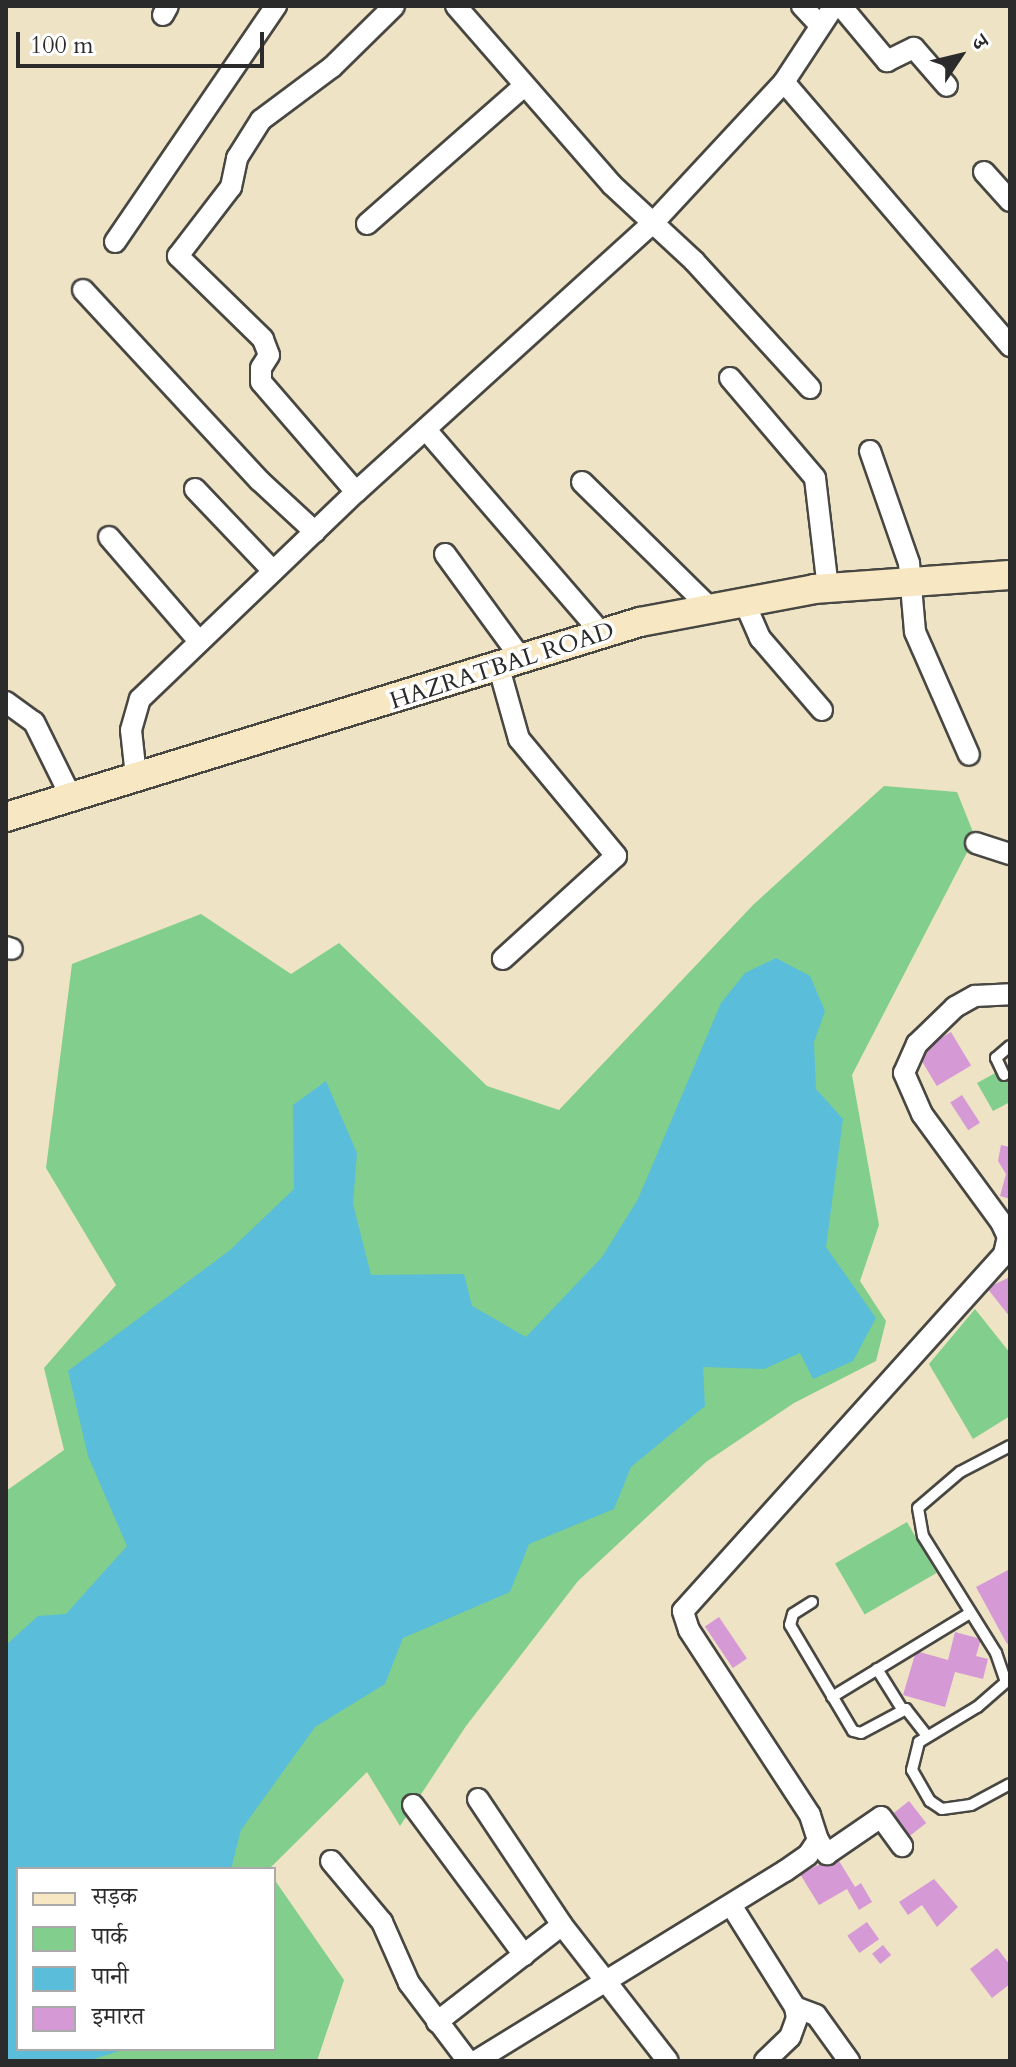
<!DOCTYPE html>
<meta charset="utf-8">
<style>
body{margin:0}
#map{position:relative;width:1016px;height:2067px;overflow:hidden;background:#eee3c5;font-family:Cardo,"Noto Serif Devanagari",serif}
div>[style]{position:absolute}
.green>*{inset:0;background:#82ce8c;transform-origin:0 0}
.water>*{inset:0;background:#5abdd9}
.building>*{inset:0;background:#d599d5;transform-origin:0 0}
.roads{filter:drop-shadow(2px 0 #484742) drop-shadow(-2px 0 #484742) drop-shadow(0 2px #484742) drop-shadow(0 -2px #484742)}
.lane>*{height:10px;margin:-5px;padding:0 5px;transform-origin:5px;border-radius:5px;background:#fff}
.street>*{height:20px;margin:-10px;padding:0 10px;transform-origin:10px;border-radius:10px;background:#fff}
.secondary>*{height:28px;margin:-14px;padding:0 14px;transform-origin:14px;border-radius:14px;background:#f7e8c3}
span{translate:-50% -50%;white-space:nowrap;text-align:center;line-height:1.15;-webkit-text-stroke:7px #fff;paint-order:stroke}
.street-label{font-size:24px;color:#2b2b2b}
.frame{position:absolute;inset:0;border:8px solid #2b2b2b;pointer-events:none}
.legend{position:absolute;left:16px;top:1867px;width:260px;height:184px;box-sizing:border-box;background:#fff;border:2px solid #aaa;margin:0;padding:10px 14px;list-style:none;font-size:24px;color:#2b2b2b}
.legend li{display:flex;align-items:center;gap:16px;height:40px}
.legend b{width:40px;border:2px solid #aaa}
.north{position:absolute;left:920px;top:16px;width:80px;height:80px;-webkit-text-stroke:6px #fff;paint-order:stroke;rotate:55deg;font-size:22px;font-weight:700;line-height:32px;text-align:center;color:#2b2b2b}
.north::after{content:'';display:block;margin:auto;width:28px;height:36px;background:#2b2b2b;clip-path:polygon(50% 0,100% 100%,50% 72%,0 100%)}
.scale{position:absolute;left:16px;top:32px;width:248px;height:36px;box-sizing:border-box;border:4px solid #2b2b2b;border-top:0;padding-left:10px;font-size:24px;line-height:28px;white-space:nowrap;color:#2b2b2b;-webkit-text-stroke:6px #fff;paint-order:stroke}
</style>
<div id="map">
<div class="green">
<i style="clip-path:polygon(884px 786px,957px 792px,975px 837px,852px 1075px,879px 1225px,860px 1281px,886px 1321px,876px 1361px,794px 1403px,706px 1462px,578px 1581px,466px 1726px,400px 1826px,367px 1772px,269px 1869px,18px 1869px,18px 2049px,274px 2049px,274px 1879px,344px 1980px,317px 2061px,6px 2061px,6px 1491px,64px 1450px,44px 1368px,116px 1285px,46px 1168px,72px 964px,201px 914px,291px 974px,339px 943px,487px 1086px,559px 1110px,753px 905px)"></i>
<i style="clip-path:polygon(1010px 1065px,1010px 1102px,993px 1111px,977px 1083px)"></i>
<i style="clip-path:polygon(975px 1309px,1010px 1353px,1010px 1416px,973px 1439px,929px 1364px)"></i>
<i style="left:907px;top:1522px;width:59px;height:83px;rotate:60deg"></i>
</div>
<div class="water">
<i style="clip-path:polygon(776px 958px,810px 976px,825px 1011px,814px 1042px,816px 1089px,843px 1119px,826px 1247px,876px 1318px,853px 1361px,813px 1379px,800px 1353px,764px 1369px,703px 1367px,705px 1406px,631px 1467px,614px 1509px,529px 1544px,510px 1592px,403px 1638px,385px 1684px,315px 1727px,241px 1830px,231px 1869px,18px 1869px,18px 2049px,126px 2049px,87px 2061px,6px 2061px,6px 1645px,38px 1616px,66px 1614px,127px 1546px,88px 1456px,68px 1371px,230px 1250px,294px 1189px,293px 1105px,326px 1081px,357px 1153px,353px 1204px,371px 1275px,464px 1274px,472px 1306px,526px 1337px,602px 1257px,638px 1199px,721px 1003px,745px 973px)"></i>
</div>
<div class="building">
<i style="left:951px;top:1032px;width:39px;height:40px;rotate:59deg"></i>
<i style="left:962px;top:1095px;width:33px;height:14px;rotate:57deg"></i>
<i style="clip-path:polygon(1001px 1145px,1010px 1147px,1010px 1199px,1000px 1196px,1006px 1174px,998px 1161px)"></i>
<i style="clip-path:polygon(1010px 1277px,1010px 1317px,987px 1288px)"></i>
<i style="clip-path:polygon(1010px 1569px,1010px 1642px,1007px 1644px,976px 1587px)"></i>
<i style="left:719px;top:1617px;width:50px;height:17px;rotate:56deg"></i>
<i style="clip-path:polygon(955px 1632px,981px 1639px,976px 1656px,988px 1659px,983px 1679px,955px 1672px,945px 1707px,903px 1695px,916px 1651px,948px 1660px)"></i>
<i style="left:909px;top:1801px;width:28px;height:34px;rotate:52deg"></i>
<i style="clip-path:polygon(836px 1856px,855px 1887px,861px 1883px,872px 1902px,859px 1910px,847px 1889px,819px 1905px,800px 1874px)"></i>
<i style="clip-path:polygon(934px 1879px,958px 1907px,937px 1927px,922px 1905px,908px 1915px,899px 1902px)"></i>
<i style="left:867px;top:1922px;width:21px;height:24px;rotate:55deg"></i>
<i style="left:883px;top:1945px;width:13px;height:14px;rotate:51deg"></i>
<i style="clip-path:polygon(997px 1948px,1010px 1965px,1010px 1984px,992px 1998px,970px 1969px)"></i>
</div>
<div class="roads">
<div class="lane">
<i style="left:1004px;top:1075px;width:19px;rotate:-115deg"></i>
<i style="left:996px;top:1058px;width:18px;rotate:-41deg"></i>
<i style="left:1010px;top:1446px;width:56px;rotate:152.5deg"></i>
<i style="left:960px;top:1472px;width:55px;rotate:139.4deg"></i>
<i style="left:918px;top:1508px;width:28px;rotate:80deg"></i>
<i style="left:923px;top:1536px;width:138px;rotate:58deg"></i>
<i style="left:996px;top:1653px;width:31px;rotate:71deg"></i>
<i style="left:1006px;top:1682px;width:38px;rotate:139deg"></i>
<i style="left:977px;top:1707px;width:68px;rotate:148.9deg"></i>
<i style="left:919px;top:1742px;width:29px;rotate:104deg"></i>
<i style="left:912px;top:1770px;width:36px;rotate:60deg"></i>
<i style="left:930px;top:1801px;width:14px;rotate:34deg"></i>
<i style="left:942px;top:1809px;width:29px;rotate:-8deg"></i>
<i style="left:971px;top:1805px;width:44px;rotate:-28.3deg"></i>
<i style="left:812px;top:1602px;width:22px;rotate:148deg"></i>
<i style="left:793px;top:1614px;width:11px;rotate:105deg"></i>
<i style="left:790px;top:1625px;width:123px;rotate:59.3deg"></i>
<i style="left:853px;top:1731px;width:8px;rotate:14deg"></i>
<i style="left:861px;top:1733px;width:51px;rotate:-28.1deg"></i>
<i style="left:906px;top:1709px;width:33px;rotate:52deg"></i>
<i style="left:877px;top:1669px;width:47px;rotate:58deg"></i>
<i style="left:832px;top:1697px;width:162px;rotate:-31.3deg"></i>
</div>
<div class="street">
<i style="left:456px;top:6px;width:237px;rotate:48.9deg"></i>
<i style="left:612px;top:185px;width:112px;rotate:42.8deg"></i>
<i style="left:694px;top:261px;width:172px;rotate:47.6deg"></i>
<i style="left:802px;top:6px;width:25px;rotate:47deg"></i>
<i style="left:841px;top:6px;width:72px;rotate:50.1deg"></i>
<i style="left:887px;top:61px;width:30px;rotate:-26deg"></i>
<i style="left:914px;top:48px;width:50px;rotate:49deg"></i>
<i style="left:163px;top:15px;width:10px;rotate:-61deg"></i>
<i style="left:784px;top:82px;width:348px;rotate:49.4deg"></i>
<i style="left:984px;top:172px;width:39px;rotate:48deg"></i>
<i style="left:367px;top:224px;width:209px;rotate:-41.3deg"></i>
<i style="left:115px;top:242px;width:286px;rotate:-55.7deg"></i>
<i style="left:83px;top:290px;width:260px;rotate:47.2deg"></i>
<i style="left:260px;top:481px;width:75px;rotate:42.8deg"></i>
<i style="left:730px;top:378px;width:131px;rotate:49.6deg"></i>
<i style="left:815px;top:478px;width:112px;rotate:83.3deg"></i>
<i style="left:427px;top:431px;width:268px;rotate:49.2deg"></i>
<i style="left:870px;top:451px;width:119px;rotate:70.8deg"></i>
<i style="left:909px;top:563px;width:69px;rotate:85deg"></i>
<i style="left:915px;top:632px;width:134px;rotate:66.3deg"></i>
<i style="left:582px;top:482px;width:178px;rotate:44.5deg"></i>
<i style="left:195px;top:489px;width:113px;rotate:46.4deg"></i>
<i style="left:356px;top:492px;width:145px;rotate:-130.8deg"></i>
<i style="left:261px;top:382px;width:14px;rotate:-90deg"></i>
<i style="left:261px;top:368px;width:15px;rotate:-58deg"></i>
<i style="left:269px;top:355px;width:17px;rotate:-111deg"></i>
<i style="left:263px;top:339px;width:119px;rotate:-135.7deg"></i>
<i style="left:178px;top:256px;width:87px;rotate:-52.5deg"></i>
<i style="left:231px;top:187px;width:30px;rotate:-78deg"></i>
<i style="left:237px;top:158px;width:45px;rotate:-57.7deg"></i>
<i style="left:261px;top:120px;width:89px;rotate:-36.7deg"></i>
<i style="left:332px;top:67px;width:87px;rotate:-44.5deg"></i>
<i style="left:109px;top:537px;width:136px;rotate:49.2deg"></i>
<i style="left:445px;top:554px;width:132px;rotate:53.9deg"></i>
<i style="left:743px;top:599px;width:43px;rotate:66.4deg"></i>
<i style="left:760px;top:638px;width:95px;rotate:49.3deg"></i>
<i style="left:499px;top:668px;width:74px;rotate:74.3deg"></i>
<i style="left:519px;top:739px;width:152px;rotate:50.3deg"></i>
<i style="left:616px;top:856px;width:153px;rotate:137.7deg"></i>
<i style="left:6px;top:702px;width:34px;rotate:36deg"></i>
<i style="left:34px;top:722px;width:84px;rotate:63.7deg"></i>
<i style="left:136px;top:776px;width:46px;rotate:-96.2deg"></i>
<i style="left:131px;top:730px;width:32px;rotate:-74deg"></i>
<i style="left:140px;top:699px;width:299px;rotate:-43.8deg"></i>
<i style="left:356px;top:492px;width:401px;rotate:-42.2deg"></i>
<i style="left:653px;top:223px;width:192px;rotate:-47.1deg"></i>
<i style="left:784px;top:82px;width:91px;rotate:-56.7deg"></i>
<i style="left:976px;top:843px;width:36px;rotate:18deg"></i>
<i style="left:6px;top:947px;width:6px;rotate:18deg"></i>
<i style="left:478px;top:1799px;width:151px;rotate:56.3deg"></i>
<i style="left:562px;top:1925px;width:172px;rotate:52.1deg"></i>
<i style="left:413px;top:1805px;width:187px;rotate:53.5deg"></i>
<i style="left:818px;top:1840px;width:17px;rotate:57deg"></i>
<i style="left:827px;top:1854px;width:65px;rotate:-34.4deg"></i>
<i style="left:881px;top:1817px;width:36px;rotate:54deg"></i>
<i style="left:331px;top:1861px;width:80px;rotate:50.1deg"></i>
<i style="left:382px;top:1922px;width:67px;rotate:66.1deg"></i>
<i style="left:409px;top:1983px;width:98px;rotate:52.9deg"></i>
<i style="left:731px;top:1905px;width:120px;rotate:57.9deg"></i>
<i style="left:795px;top:2007px;width:11px;rotate:80deg"></i>
<i style="left:797px;top:2018px;width:20px;rotate:110deg"></i>
<i style="left:790px;top:2037px;width:35px;rotate:136deg"></i>
<i style="left:795px;top:2007px;width:22px;rotate:21deg"></i>
<i style="left:816px;top:2015px;width:57px;rotate:54.3deg"></i>
<i style="left:437px;top:2022px;width:158px;rotate:-37.8deg"></i>
<i style="left:476px;top:2061px;width:363px;rotate:-31.6deg"></i>
<i style="left:785px;top:1871px;width:28px;rotate:-35deg"></i>
<i style="left:808px;top:1855px;width:18px;rotate:-56deg"></i>
<i style="left:818px;top:1840px;width:26px;rotate:-108deg"></i>
<i style="left:810px;top:1815px;width:221px;rotate:-123.2deg"></i>
<i style="left:689px;top:1630px;width:20px;rotate:-108deg"></i>
<i style="left:683px;top:1611px;width:480px;rotate:-48deg"></i>
<i style="left:1004px;top:1254px;width:17px;rotate:-77deg"></i>
<i style="left:1008px;top:1237px;width:17px;rotate:-115deg"></i>
<i style="left:1001px;top:1222px;width:134px;rotate:-126.2deg"></i>
<i style="left:922px;top:1114px;width:45px;rotate:-113.7deg"></i>
<i style="left:904px;top:1073px;width:32px;rotate:-66deg"></i>
<i style="left:917px;top:1044px;width:53px;rotate:-44.2deg"></i>
<i style="left:955px;top:1007px;width:23px;rotate:-29deg"></i>
<i style="left:975px;top:996px;width:35px;rotate:-3deg"></i>
</div>
<div class="secondary">
<i style="left:6px;top:817px;width:663px;rotate:-17.1deg"></i>
<i style="left:640px;top:622px;width:177px;rotate:-10.7deg"></i>
<i style="left:814px;top:589px;width:196px;rotate:-4.1deg"></i>
</div>
</div>
<div class="street-label">
<span style="left:502px;top:666px;rotate:-18deg">HAZRATBAL ROAD</span>
</div>
<div class="frame"></div>
<ul class="legend">
<li><b style="height:10px;background:#f7e8c3"></b>सड़क</li>
<li><b style="height:22px;background:#82ce8c"></b>पार्क</li>
<li><b style="height:22px;background:#5abdd9"></b>पानी</li>
<li><b style="height:22px;background:#d599d5"></b>इमारत</li>
</ul>
<div class="north">उ</div>
<div class="scale">100 m</div>
</div>
